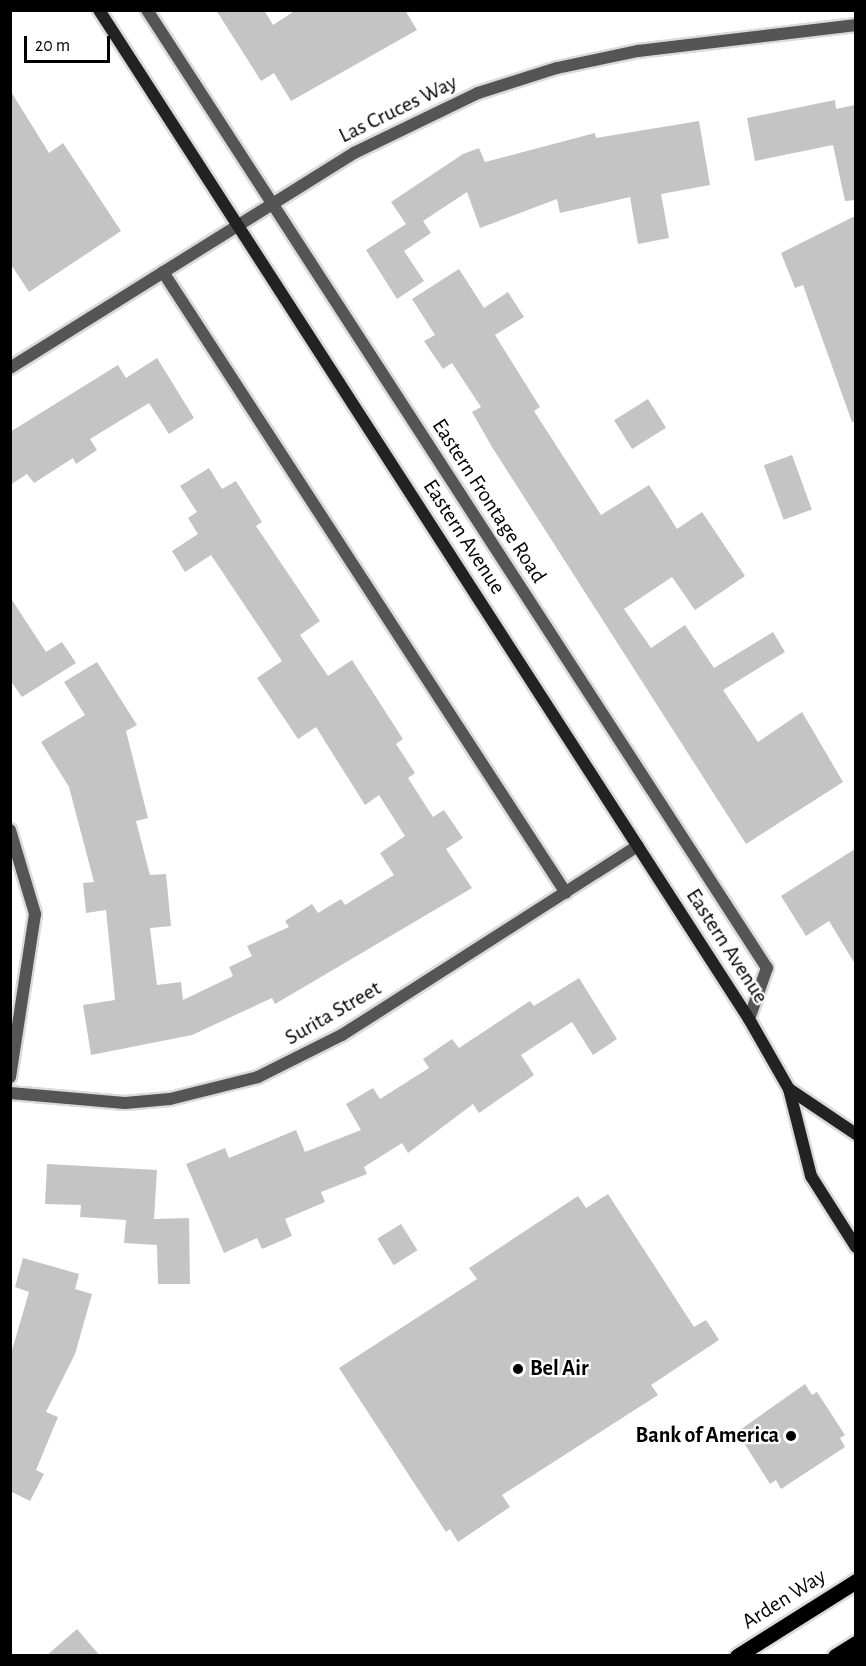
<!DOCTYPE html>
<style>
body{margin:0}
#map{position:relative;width:866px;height:1666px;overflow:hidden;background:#fff;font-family:"Alegreya Sans",sans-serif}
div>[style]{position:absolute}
.building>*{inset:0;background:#c4c4c4;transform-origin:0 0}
.roads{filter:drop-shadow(2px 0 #dbdbdb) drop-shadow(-2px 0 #dbdbdb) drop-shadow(0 2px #dbdbdb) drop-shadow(0 -2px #dbdbdb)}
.street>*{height:12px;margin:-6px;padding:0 6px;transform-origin:6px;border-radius:6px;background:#555}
.secondary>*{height:12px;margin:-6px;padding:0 6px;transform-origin:6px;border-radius:6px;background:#222}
.primary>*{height:15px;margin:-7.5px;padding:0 7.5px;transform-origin:7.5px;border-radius:7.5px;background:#000}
.dots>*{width:16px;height:16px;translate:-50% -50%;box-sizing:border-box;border:3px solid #fff;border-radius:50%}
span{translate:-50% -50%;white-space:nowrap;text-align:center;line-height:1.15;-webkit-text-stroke:4.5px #fff;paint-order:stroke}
.street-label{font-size:22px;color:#000}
.poi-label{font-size:22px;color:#000;font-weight:700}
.left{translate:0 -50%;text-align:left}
.right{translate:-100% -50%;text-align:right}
.frame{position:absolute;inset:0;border:12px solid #000;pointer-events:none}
.scale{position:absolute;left:24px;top:36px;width:86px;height:27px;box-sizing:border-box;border:3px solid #000;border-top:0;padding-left:8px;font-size:18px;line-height:21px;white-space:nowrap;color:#000;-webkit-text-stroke:4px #fff;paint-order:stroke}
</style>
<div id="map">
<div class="building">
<i style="clip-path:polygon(216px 10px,264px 10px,273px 25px,296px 10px,405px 10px,417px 30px,291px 101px,274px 73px,261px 81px)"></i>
<i style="clip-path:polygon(10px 90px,49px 153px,63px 143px,121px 231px,29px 292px,10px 263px)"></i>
<i style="clip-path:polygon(835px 100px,836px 109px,855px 105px,855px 200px,845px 201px,833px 145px,755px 161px,747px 118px)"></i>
<i style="clip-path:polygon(699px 121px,710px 185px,661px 194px,669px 238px,638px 244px,630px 197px,560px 213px,557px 199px,480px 228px,467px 192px,423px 221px,431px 233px,404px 251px,424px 281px,397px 299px,366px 250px,406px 224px,391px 202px,463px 154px,479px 148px,485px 162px,595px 133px,596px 138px)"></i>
<i style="clip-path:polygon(855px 216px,855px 422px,852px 422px,803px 285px,795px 288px,781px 253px)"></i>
<i style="clip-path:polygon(459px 269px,484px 308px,508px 292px,524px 317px,495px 335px,540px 407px,534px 411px,601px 515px,649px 485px,677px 529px,702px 512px,745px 576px,695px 610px,672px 577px,624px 609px,651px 648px,685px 625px,714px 668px,773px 632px,785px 652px,723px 690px,758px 742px,802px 712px,843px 782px,746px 844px,492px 447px,472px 412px,481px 407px,452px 363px,443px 369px,424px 341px,435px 335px,412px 299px)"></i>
<i style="clip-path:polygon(157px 358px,194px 418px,169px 434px,149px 403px,90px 439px,97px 450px,76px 464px,73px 458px,34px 483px,27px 474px,10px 485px,10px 432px,118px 365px,126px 378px)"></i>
<i style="left:648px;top:399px;width:34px;height:40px;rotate:58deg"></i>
<i style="left:792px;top:455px;width:58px;height:30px;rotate:70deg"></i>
<i style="clip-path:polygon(209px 468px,222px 489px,236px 481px,262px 522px,256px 526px,320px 621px,300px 635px,328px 676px,352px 660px,403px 739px,396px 744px,415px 773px,408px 778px,433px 817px,444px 810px,463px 838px,446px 849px,472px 888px,275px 1004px,272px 998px,192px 1035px,91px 1055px,83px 1005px,115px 1000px,106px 910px,86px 913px,83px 883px,94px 882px,69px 787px,41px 742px,85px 715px,64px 682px,97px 662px,137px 725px,126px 731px,148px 818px,136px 821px,150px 875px,166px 874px,171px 926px,150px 928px,157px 985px,181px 982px,183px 1000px,233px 976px,229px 967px,252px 956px,247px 946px,289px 927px,285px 921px,312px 904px,318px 913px,341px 899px,345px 905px,394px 875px,380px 853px,405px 836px,379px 795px,365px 805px,316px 727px,298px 739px,257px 678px,282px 661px,211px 555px,185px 572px,172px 551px,198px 534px,188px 518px,197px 512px,180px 486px)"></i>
<i style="clip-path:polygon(10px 597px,46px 652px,62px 642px,76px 663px,22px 697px,10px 680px)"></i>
<i style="clip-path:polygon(855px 849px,855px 964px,829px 921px,806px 936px,781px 896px)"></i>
<i style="clip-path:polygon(579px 978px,617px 1039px,593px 1055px,572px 1022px,521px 1055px,534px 1075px,479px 1113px,473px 1104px,408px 1153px,402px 1143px,364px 1167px,367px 1174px,321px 1192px,325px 1202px,285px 1219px,292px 1236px,262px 1249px,257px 1238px,224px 1253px,186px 1164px,225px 1148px,229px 1158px,296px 1130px,305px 1152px,361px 1130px,346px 1104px,373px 1088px,380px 1099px,429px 1068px,423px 1059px,452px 1039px,459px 1048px,530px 1001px,534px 1006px)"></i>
<i style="clip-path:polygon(47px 1164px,157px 1170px,154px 1219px,189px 1218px,190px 1284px,158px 1284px,157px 1245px,124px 1243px,126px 1220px,80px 1217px,81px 1205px,45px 1204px)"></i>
<i style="clip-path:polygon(608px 1194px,694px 1327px,706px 1320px,719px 1340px,651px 1385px,658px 1395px,502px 1495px,510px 1507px,458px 1542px,450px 1529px,446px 1532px,339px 1368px,477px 1279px,469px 1268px,578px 1196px,586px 1208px)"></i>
<i style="left:401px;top:1224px;width:31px;height:28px;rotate:58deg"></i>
<i style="clip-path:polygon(23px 1258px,79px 1274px,75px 1289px,92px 1294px,75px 1354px,46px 1412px,58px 1417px,36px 1470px,44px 1474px,30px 1501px,10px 1491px,10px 1357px,29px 1292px,15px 1287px)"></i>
<i style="clip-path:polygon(805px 1384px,812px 1395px,817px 1392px,845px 1435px,840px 1438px,845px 1447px,781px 1489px,776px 1480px,770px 1484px,737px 1432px)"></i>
<i style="clip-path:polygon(77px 1629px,100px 1656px,46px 1656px)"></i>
</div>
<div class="roads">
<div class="street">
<i style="left:147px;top:10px;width:1141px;rotate:57.09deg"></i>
<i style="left:767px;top:968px;width:54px;rotate:109.4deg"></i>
<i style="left:163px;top:272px;width:740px;rotate:57.02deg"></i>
<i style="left:10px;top:368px;width:406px;rotate:-32deg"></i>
<i style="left:354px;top:153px;width:138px;rotate:-25.8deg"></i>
<i style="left:478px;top:93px;width:83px;rotate:-17.6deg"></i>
<i style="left:557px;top:68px;width:83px;rotate:-11.9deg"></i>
<i style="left:638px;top:51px;width:220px;rotate:-6.8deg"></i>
<i style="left:10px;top:830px;width:88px;rotate:73.4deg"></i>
<i style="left:35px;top:914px;width:165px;rotate:98.7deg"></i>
<i style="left:10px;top:1093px;width:115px;rotate:5deg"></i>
<i style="left:125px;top:1103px;width:45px;rotate:-5.1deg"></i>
<i style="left:170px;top:1099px;width:91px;rotate:-14deg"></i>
<i style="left:258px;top:1077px;width:94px;rotate:-26.6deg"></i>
<i style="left:342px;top:1035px;width:351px;rotate:-32.6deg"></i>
</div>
<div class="secondary">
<i style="left:99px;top:10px;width:1200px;rotate:57.21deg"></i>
<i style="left:749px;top:1019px;width:81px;rotate:60.3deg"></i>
<i style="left:789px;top:1089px;width:90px;rotate:75.8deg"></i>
<i style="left:811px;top:1176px;width:84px;rotate:57.6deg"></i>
<i style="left:789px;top:1089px;width:81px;rotate:33.9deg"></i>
</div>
<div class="primary">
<i style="left:737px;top:1656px;width:141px;rotate:-32.2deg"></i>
<i style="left:835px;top:1656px;width:25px;rotate:-32deg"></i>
</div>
</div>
<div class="dots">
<i style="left:518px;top:1369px;background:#000"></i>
<i style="left:791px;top:1436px;background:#000"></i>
</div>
<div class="street-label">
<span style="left:398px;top:109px;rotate:-26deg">Las Cruces Way</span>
<span style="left:489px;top:501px;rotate:57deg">Eastern Frontage Road</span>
<span style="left:464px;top:537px;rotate:57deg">Eastern Avenue</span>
<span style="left:727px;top:946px;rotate:57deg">Eastern Avenue</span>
<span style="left:333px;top:1013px;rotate:-30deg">Surita Street</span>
<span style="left:784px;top:1599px;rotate:-32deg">Arden Way</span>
</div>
<div class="poi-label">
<span class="left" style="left:530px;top:1369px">Bel Air</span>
<span class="right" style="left:779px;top:1436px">Bank of America</span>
</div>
<div class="frame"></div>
<div class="scale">20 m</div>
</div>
